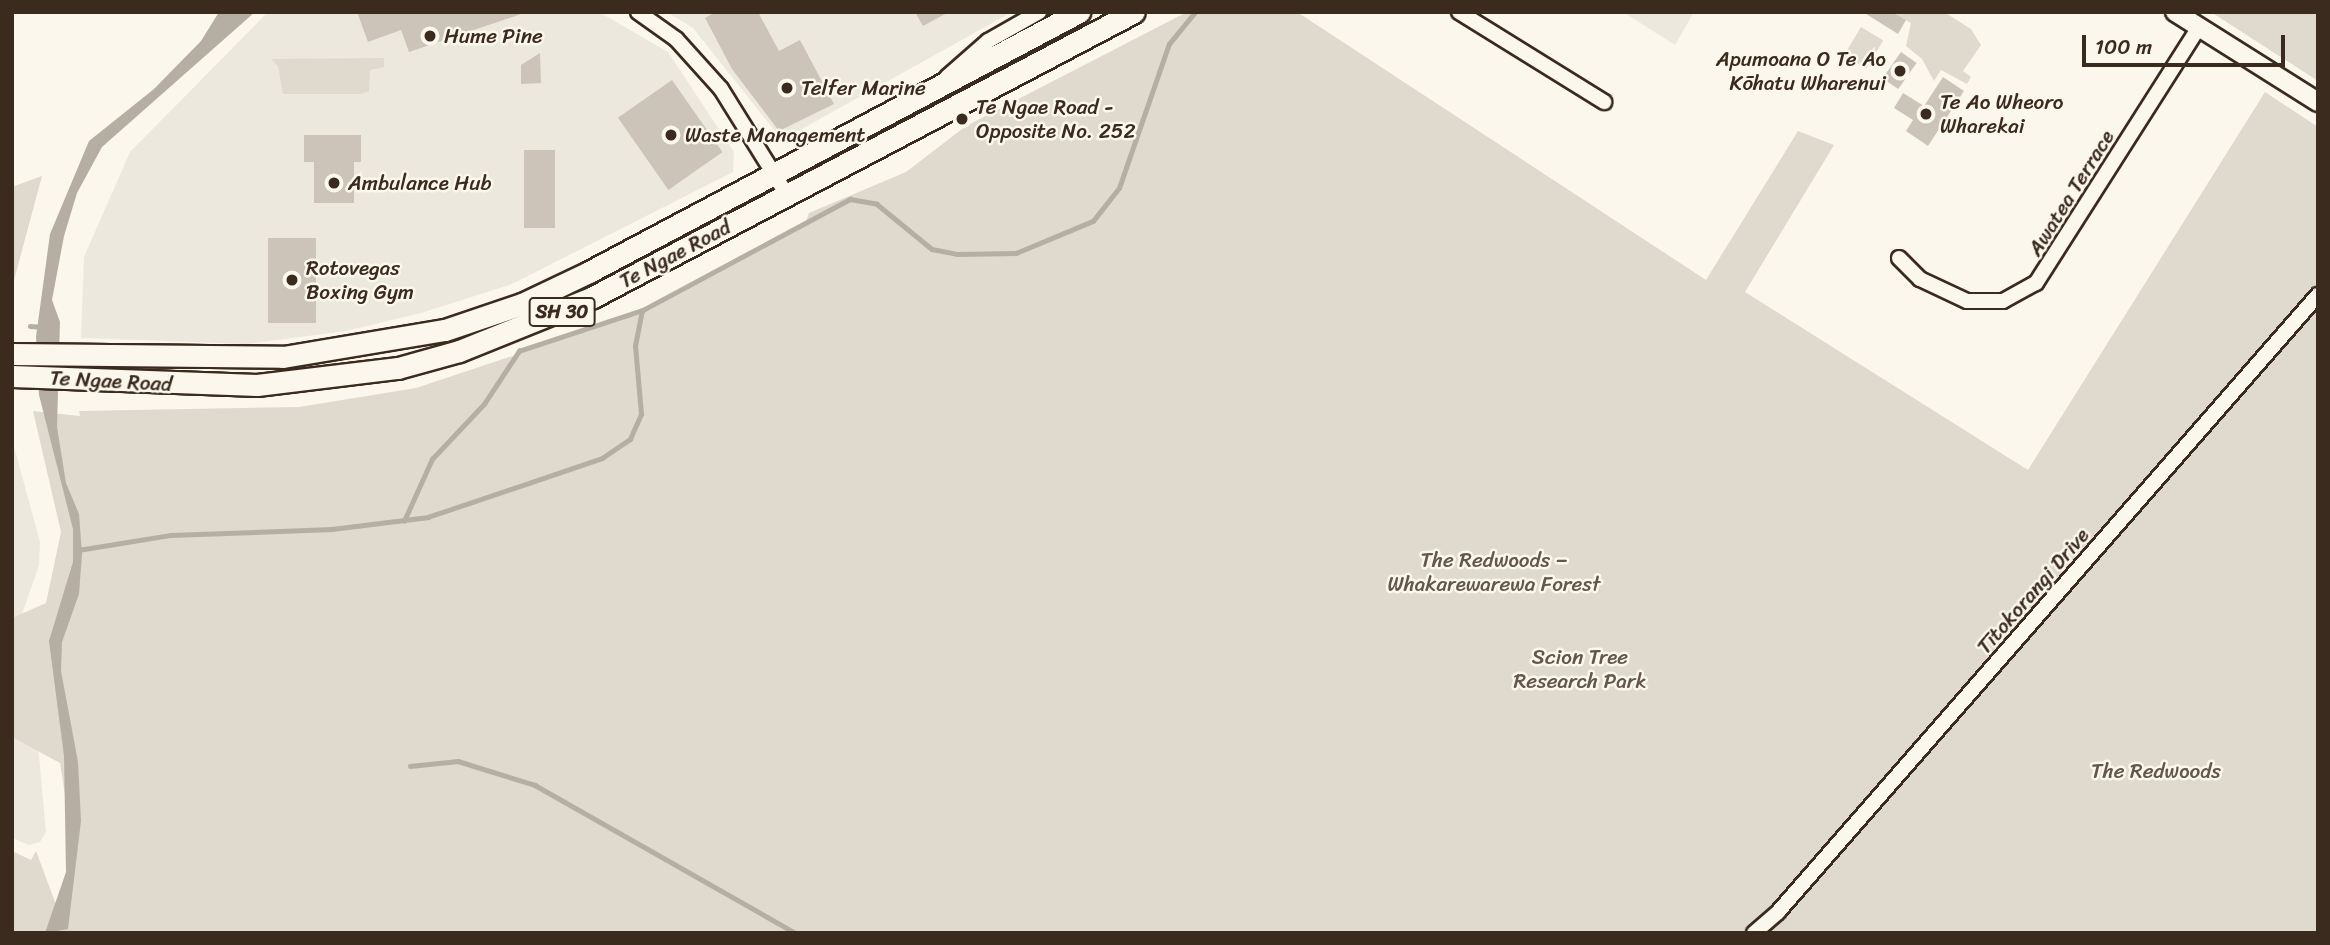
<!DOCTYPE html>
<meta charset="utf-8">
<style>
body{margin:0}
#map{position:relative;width:2330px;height:945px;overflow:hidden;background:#fbf7ec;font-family:Sriracha,sans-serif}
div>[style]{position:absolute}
.built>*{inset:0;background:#ede8dd}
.green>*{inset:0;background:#dfd9ce;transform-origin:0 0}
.water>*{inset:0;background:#b6aea2}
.stream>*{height:4.5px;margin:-2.25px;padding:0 2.25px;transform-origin:2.25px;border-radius:2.25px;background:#b6aea2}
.building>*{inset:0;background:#ccc4b9;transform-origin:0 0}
.roads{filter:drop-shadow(2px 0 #3b2a1e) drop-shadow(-2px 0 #3b2a1e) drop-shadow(0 2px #3b2a1e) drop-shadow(0 -2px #3b2a1e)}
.minor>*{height:14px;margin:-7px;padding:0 7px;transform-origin:7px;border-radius:7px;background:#fbf7ec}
.major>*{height:18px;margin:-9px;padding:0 9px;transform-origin:9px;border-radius:9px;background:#fbf7ec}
.highway>*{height:21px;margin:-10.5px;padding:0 10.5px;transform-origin:10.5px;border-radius:10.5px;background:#fbf7ec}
.dots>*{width:19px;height:19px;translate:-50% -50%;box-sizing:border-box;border:4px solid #fbf7ec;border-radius:50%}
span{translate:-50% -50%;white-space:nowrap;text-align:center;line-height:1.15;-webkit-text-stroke:5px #fbf7ec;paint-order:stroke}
.shield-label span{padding:2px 5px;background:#fbf7ec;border:2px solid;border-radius:5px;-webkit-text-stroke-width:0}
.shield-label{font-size:19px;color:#3b2a1e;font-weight:700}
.poi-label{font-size:21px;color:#3b2a1e}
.left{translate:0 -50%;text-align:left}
.right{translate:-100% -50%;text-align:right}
.street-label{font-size:21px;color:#3b2a1e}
.park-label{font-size:21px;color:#64564a}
.frame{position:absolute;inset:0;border:14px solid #3b2a1e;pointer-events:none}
.scale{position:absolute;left:2082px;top:35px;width:203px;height:32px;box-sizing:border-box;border:4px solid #3b2a1e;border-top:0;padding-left:9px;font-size:21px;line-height:24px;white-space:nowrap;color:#3b2a1e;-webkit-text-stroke:5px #fbf7ec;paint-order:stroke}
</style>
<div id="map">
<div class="built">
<i style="clip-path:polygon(268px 12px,599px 12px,668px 52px,734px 152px,733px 172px,512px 284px,421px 313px,346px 331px,247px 344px,81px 338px,84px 257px,130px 152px)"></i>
<i style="clip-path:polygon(667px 12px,1012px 12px,782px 140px,693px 28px)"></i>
<i style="clip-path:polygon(1623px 12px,1694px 12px,1675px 45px)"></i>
<i style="clip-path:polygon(12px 439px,40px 542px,39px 565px,12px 643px)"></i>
<i style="clip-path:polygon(12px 709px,37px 735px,46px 832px,40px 842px,29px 845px,12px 838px)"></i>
</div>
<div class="green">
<i style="clip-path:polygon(1187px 12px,1297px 12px,1706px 280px,1798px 131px,1834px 145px,1745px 292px,2028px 470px,2265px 92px,2318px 127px,2318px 933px,12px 933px,12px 851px,31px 860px,36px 851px,63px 923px,74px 851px,60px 763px,12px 737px,12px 618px,46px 603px,61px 532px,33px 411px,80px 416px,79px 411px,299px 407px,416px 388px,648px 311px,804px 227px,809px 213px,906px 172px,966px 126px)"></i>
<i style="clip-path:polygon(1892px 12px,1944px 12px,1971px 29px,1981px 45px,1963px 71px,1971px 77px,1967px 84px,1941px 70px,1934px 81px,1922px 59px,1906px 46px,1911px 23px)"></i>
<i style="clip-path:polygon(2212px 12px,2318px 12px,2318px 81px,2211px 12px)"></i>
<i style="left:1861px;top:27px;width:26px;height:33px;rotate:31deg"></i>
<i style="clip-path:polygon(384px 58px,384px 67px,370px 70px,369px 91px,361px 94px,283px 94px,278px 66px,271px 59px)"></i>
<i style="clip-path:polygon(42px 176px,17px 269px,12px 288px,12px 187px)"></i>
</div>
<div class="water">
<i style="clip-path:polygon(219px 12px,255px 12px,102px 147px,77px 193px,64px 236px,52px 300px,60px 322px,57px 427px,66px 483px,79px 514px,82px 554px,79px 594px,62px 642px,61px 671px,78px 762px,81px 821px,68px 929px,45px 933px,66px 872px,64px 756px,49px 641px,73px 562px,73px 529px,39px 395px,36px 337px,50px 234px,89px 141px,154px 89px,201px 41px)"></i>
</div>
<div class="stream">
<i style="left:30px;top:326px;width:13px;rotate:4deg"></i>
<i style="left:404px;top:521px;width:68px;rotate:-65.7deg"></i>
<i style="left:432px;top:459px;width:76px;rotate:-46.6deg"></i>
<i style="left:484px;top:404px;width:64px;rotate:-56.6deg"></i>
<i style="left:519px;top:351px;width:131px;rotate:-18.3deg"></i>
<i style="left:643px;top:310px;width:235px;rotate:-28.2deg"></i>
<i style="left:850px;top:199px;width:27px;rotate:10deg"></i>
<i style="left:877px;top:204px;width:71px;rotate:39.3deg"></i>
<i style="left:932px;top:249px;width:25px;rotate:11deg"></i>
<i style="left:957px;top:254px;width:59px;rotate:-1deg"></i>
<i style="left:1016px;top:253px;width:83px;rotate:-22.6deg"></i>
<i style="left:1093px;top:221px;width:42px;rotate:-51.8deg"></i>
<i style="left:1119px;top:188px;width:152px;rotate:-70.9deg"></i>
<i style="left:1169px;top:44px;width:41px;rotate:-50.9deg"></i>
<i style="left:78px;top:550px;width:94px;rotate:-9.2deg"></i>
<i style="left:171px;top:535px;width:161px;rotate:-2.1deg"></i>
<i style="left:332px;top:529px;width:97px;rotate:-7.1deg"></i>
<i style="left:428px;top:517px;width:184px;rotate:-18.7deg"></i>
<i style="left:602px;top:458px;width:34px;rotate:-34deg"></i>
<i style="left:630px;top:439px;width:27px;rotate:-66deg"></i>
<i style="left:641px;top:414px;width:68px;rotate:-95deg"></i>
<i style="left:635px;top:346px;width:36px;rotate:-79deg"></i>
<i style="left:410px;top:766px;width:48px;rotate:-5.9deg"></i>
<i style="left:458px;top:761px;width:81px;rotate:17.3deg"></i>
<i style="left:535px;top:785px;width:299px;rotate:29.6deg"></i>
</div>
<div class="building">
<i style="clip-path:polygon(357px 12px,521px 12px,521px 14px,409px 52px,401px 30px,368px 42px)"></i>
<i style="clip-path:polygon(715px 12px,758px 12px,779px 51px,800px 40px,834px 104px,779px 131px,732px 69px,705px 18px)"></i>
<i style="clip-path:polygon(915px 12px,949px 12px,923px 26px)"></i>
<i style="clip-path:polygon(1863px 12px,1892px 12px,1906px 20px,1898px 34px)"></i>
<i style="left:1901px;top:52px;width:19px;height:32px;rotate:35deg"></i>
<i style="clip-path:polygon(540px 53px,541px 83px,521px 84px,521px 65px)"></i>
<i style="clip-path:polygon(1943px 77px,1964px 91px,1928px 146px,1906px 131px,1913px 120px,1894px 108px,1903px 93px,1924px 106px)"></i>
<i style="left:672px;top:80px;width:88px;height:66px;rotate:55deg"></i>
<i style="clip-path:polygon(304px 135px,361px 135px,361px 162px,354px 162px,354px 203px,314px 203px,314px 162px,304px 162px)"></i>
<i style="left:524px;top:150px;width:31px;height:78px"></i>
<i style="left:268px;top:238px;width:48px;height:85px"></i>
</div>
<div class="roads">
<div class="minor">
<i style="left:638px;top:12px;width:47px;rotate:35.4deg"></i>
<i style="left:676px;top:39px;width:67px;rotate:48deg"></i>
<i style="left:721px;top:89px;width:125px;rotate:58.1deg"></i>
<i style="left:1459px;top:12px;width:171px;rotate:31.8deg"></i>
<i style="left:947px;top:77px;width:55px;rotate:-41.3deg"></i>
<i style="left:988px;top:41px;width:59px;rotate:-29.6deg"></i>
<i style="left:1899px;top:258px;width:30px;rotate:45deg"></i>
<i style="left:1920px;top:279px;width:52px;rotate:25.1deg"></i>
<i style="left:1967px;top:301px;width:36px"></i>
<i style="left:2003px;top:301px;width:38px;rotate:-29deg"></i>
<i style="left:2036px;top:283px;width:303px;rotate:-57.5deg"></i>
<i style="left:1754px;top:933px;width:32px;rotate:-41deg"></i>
<i style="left:1778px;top:912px;width:820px;rotate:-48.81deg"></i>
</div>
<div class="major">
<i style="left:2175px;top:12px;width:169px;rotate:32.2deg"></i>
</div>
<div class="highway">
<i style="left:12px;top:354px;width:271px;rotate:0.6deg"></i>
<i style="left:283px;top:357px;width:164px;rotate:-9.5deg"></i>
<i style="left:445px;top:330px;width:81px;rotate:-18.7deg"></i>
<i style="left:522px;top:304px;width:74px;rotate:-25.5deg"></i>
<i style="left:589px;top:272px;width:555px;rotate:-27.95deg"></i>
<i style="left:12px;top:376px;width:245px;rotate:2.1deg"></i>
<i style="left:257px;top:385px;width:142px;rotate:-6.9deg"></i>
<i style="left:398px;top:368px;width:63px;rotate:-15.6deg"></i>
<i style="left:459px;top:351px;width:144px;rotate:-21.9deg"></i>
<i style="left:593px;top:297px;width:611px;rotate:-27.78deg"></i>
</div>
</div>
<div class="dots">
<i style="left:430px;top:36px;background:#3b2a1e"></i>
<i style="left:1900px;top:71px;background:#3b2a1e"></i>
<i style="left:787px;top:88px;background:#3b2a1e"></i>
<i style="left:1926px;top:114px;background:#3b2a1e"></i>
<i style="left:962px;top:119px;background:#3b2a1e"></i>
<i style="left:671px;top:135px;background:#3b2a1e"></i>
<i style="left:334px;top:183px;background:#3b2a1e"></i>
<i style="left:292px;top:280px;background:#3b2a1e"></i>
</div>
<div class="shield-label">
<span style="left:562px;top:312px">SH 30</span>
</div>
<div class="poi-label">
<span class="left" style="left:444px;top:36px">Hume Pine</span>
<span class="right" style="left:1886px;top:71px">Apumoana O Te Ao<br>Kōhatu Wharenui</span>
<span class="left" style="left:801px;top:88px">Telfer Marine</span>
<span class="left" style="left:1940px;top:114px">Te Ao Wheoro<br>Wharekai</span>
<span class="left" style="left:976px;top:119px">Te Ngae Road -<br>Opposite No. 252</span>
<span class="left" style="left:685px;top:135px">Waste Management</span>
<span class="left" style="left:348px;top:183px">Ambulance Hub</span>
<span class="left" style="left:306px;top:280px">Rotovegas<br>Boxing Gym</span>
</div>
<div class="street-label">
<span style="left:2071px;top:193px;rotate:-58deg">Awatea Terrace</span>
<span style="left:675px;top:254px;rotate:-28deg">Te Ngae Road</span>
<span style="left:111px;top:381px;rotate:3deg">Te Ngae Road</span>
<span style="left:2033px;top:591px;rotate:-49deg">Tītokorangi Drive</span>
</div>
<div class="park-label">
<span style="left:1494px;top:572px">The Redwoods –<br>Whakarewarewa Forest</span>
<span style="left:1580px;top:669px">Scion Tree<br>Research Park</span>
<span style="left:2156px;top:771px">The Redwoods</span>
</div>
<div class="frame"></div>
<div class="scale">100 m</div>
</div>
